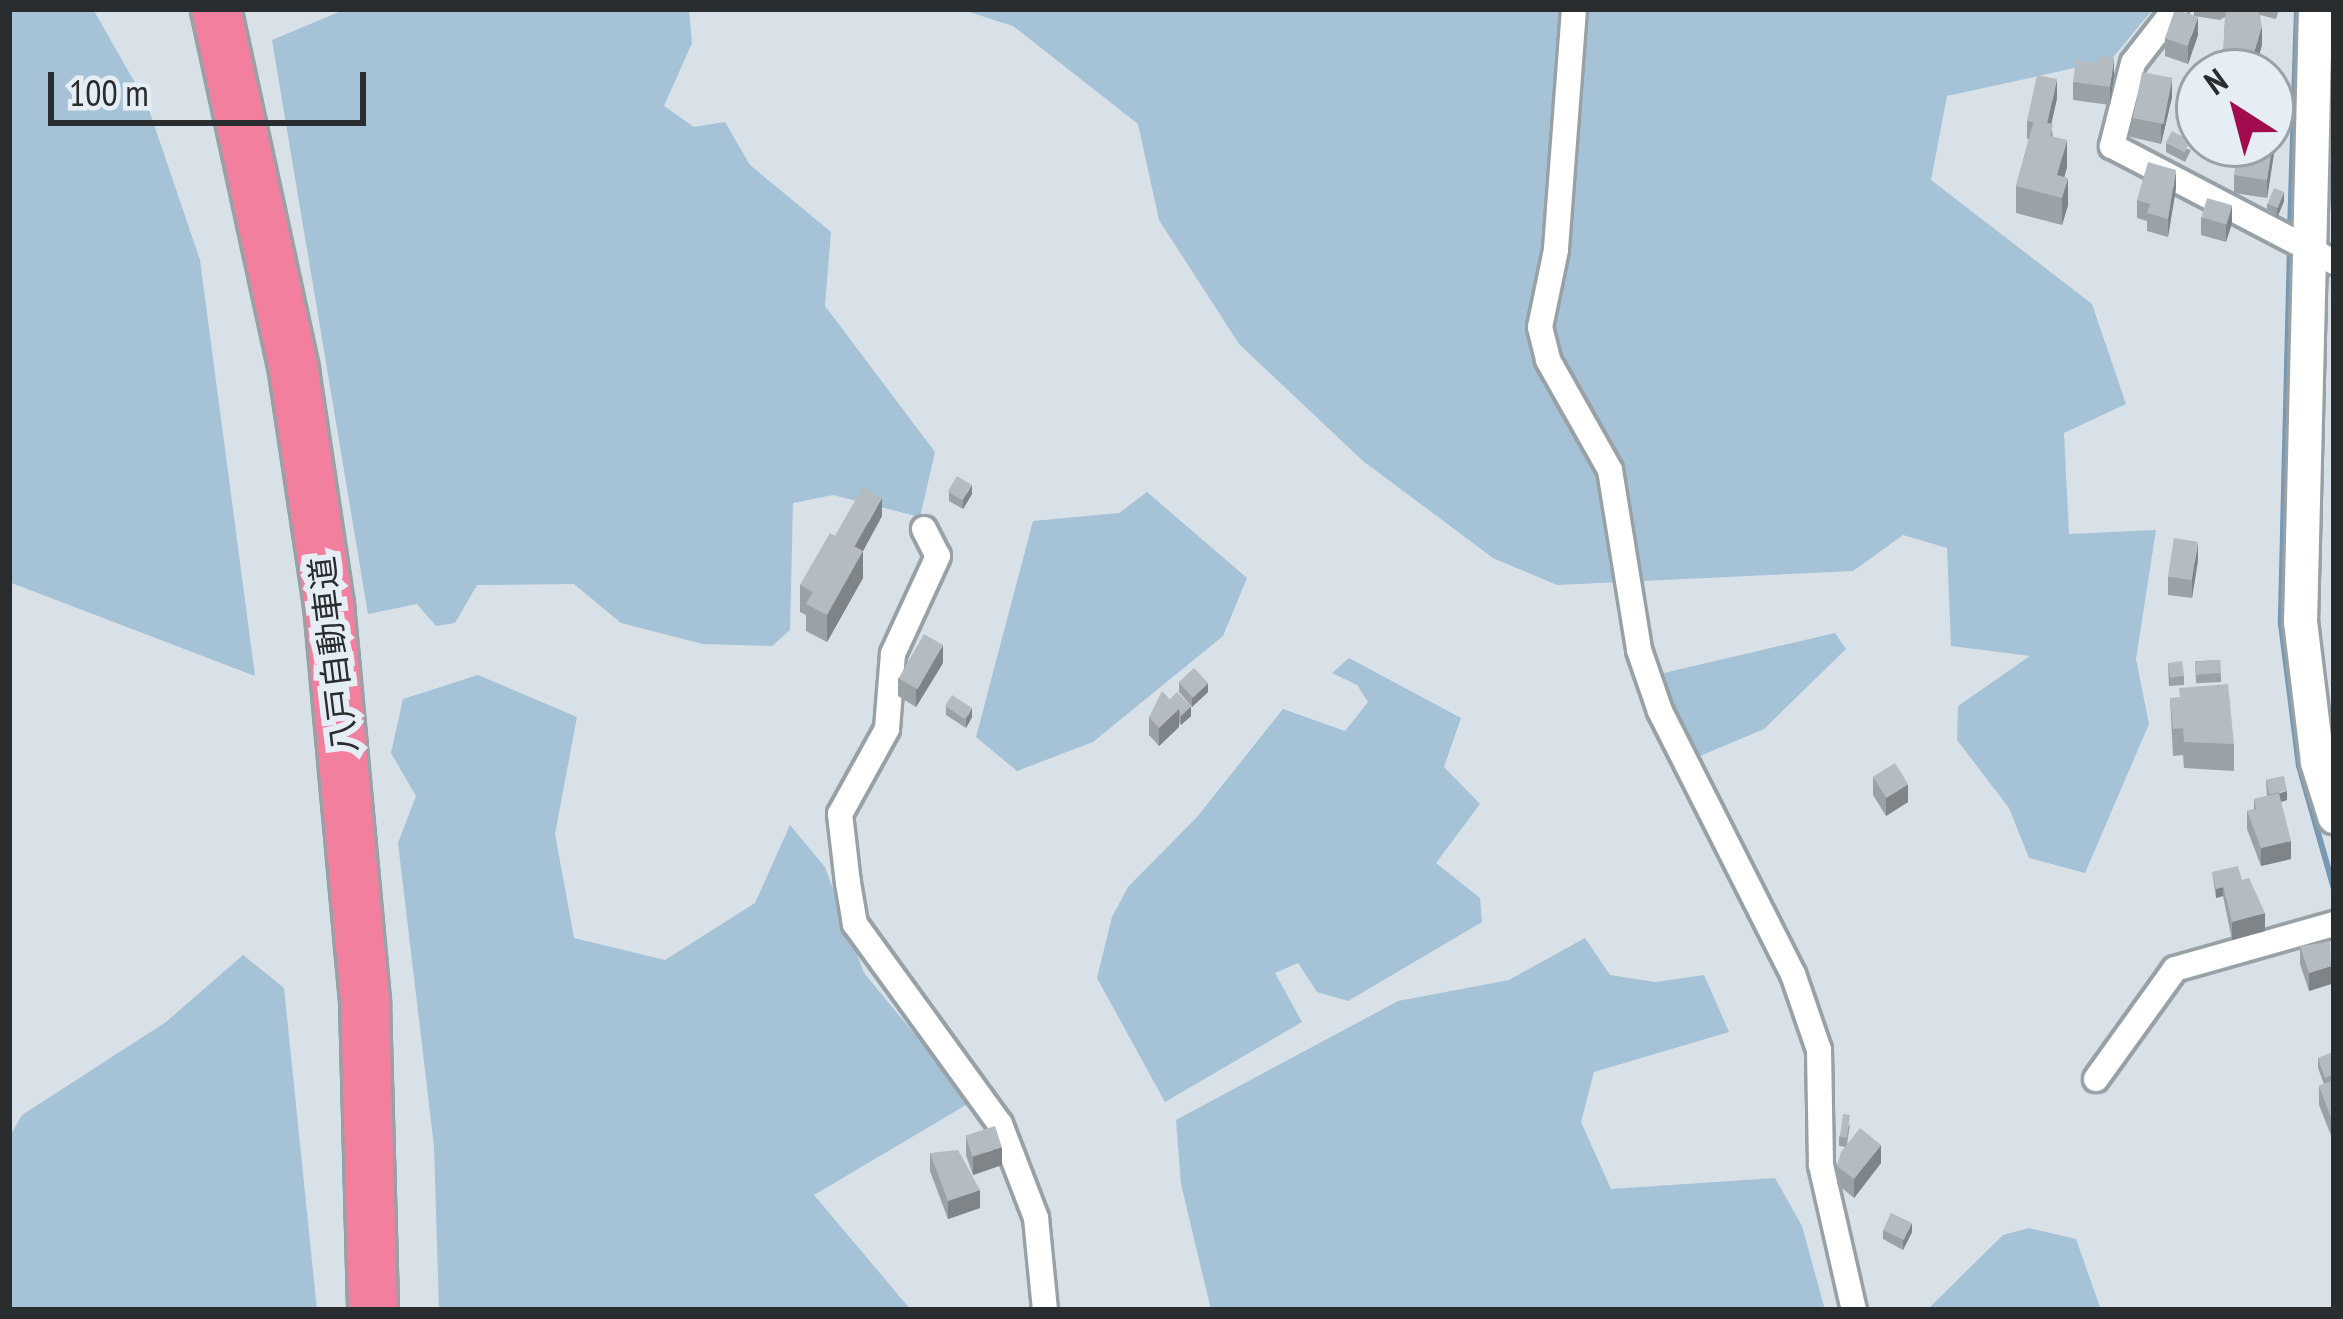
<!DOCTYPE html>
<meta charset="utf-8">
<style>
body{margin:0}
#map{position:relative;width:2343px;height:1319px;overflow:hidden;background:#d8e1e7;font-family:"PT Sans Narrow","Noto Sans JP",sans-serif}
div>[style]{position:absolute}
.green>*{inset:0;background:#a5c2d7}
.stream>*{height:6px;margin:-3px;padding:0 3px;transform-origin:3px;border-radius:3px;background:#7899b1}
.roads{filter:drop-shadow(3px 0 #98a1a6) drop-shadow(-3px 0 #98a1a6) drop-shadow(0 3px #98a1a6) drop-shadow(0 -3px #98a1a6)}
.minor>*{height:24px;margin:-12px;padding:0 12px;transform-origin:12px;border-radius:12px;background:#fff}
.tertiary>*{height:33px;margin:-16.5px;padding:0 16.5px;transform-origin:16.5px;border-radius:16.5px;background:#fff}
.motorway>*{height:48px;margin:-24px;padding:0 24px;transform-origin:24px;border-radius:24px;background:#f37f9f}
.wall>*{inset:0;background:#9ba2a7;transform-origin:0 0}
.shaded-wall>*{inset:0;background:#7e8488}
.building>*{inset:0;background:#b4bcc2;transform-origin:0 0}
span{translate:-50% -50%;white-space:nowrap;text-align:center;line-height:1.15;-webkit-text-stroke:12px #e6eef5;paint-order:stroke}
.street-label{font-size:33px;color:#2a2d2f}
.frame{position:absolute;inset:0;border:12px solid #2a2d2f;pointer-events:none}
.north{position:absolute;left:2175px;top:48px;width:120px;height:120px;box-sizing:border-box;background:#e6eef5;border:3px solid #9ba1a6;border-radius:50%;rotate:324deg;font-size:33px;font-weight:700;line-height:48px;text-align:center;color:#2a2d2f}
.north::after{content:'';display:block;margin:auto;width:42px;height:54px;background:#a20b4d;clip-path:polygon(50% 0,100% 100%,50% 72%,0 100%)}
.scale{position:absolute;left:48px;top:72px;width:318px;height:54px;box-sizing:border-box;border:6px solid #2a2d2f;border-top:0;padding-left:15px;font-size:36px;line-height:42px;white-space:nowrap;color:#2a2d2f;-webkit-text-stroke:9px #e6eef5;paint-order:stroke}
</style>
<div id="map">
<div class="green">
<i style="clip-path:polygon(9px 9px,93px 9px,147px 104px,200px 260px,255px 676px,9px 582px)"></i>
<i style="clip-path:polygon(346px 9px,689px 9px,692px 43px,664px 106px,694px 127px,725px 122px,750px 165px,831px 232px,825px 306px,935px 452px,920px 517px,833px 495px,793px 503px,790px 630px,772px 646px,703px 644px,621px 623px,574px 584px,477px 585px,455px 623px,436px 626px,417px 604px,368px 614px,272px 40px)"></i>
<i style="clip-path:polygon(960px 9px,2153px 9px,2111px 60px,1947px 96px,1931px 180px,2092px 304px,2126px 404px,2064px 433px,2069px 534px,2156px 530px,2136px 659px,2149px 724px,2085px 873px,2029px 858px,2009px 808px,1957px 740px,1958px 706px,2030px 656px,1951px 646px,1947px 548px,1903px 535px,1853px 571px,1557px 585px,1493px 558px,1363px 461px,1239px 344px,1159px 220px,1138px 124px,1013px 26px)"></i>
<i style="clip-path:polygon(1147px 492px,1247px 578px,1223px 636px,1093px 742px,1017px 771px,976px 737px,1033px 521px,1119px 513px)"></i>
<i style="clip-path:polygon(1835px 633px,1846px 649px,1764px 729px,1700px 756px,1670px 706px,1664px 673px)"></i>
<i style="clip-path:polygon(1349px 658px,1461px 718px,1444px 767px,1480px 804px,1436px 863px,1480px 898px,1482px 922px,1348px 1001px,1317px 992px,1298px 963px,1275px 973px,1302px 1022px,1165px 1102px,1097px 978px,1112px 917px,1128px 887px,1197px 817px,1283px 709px,1345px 731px,1368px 702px,1357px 685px,1332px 673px)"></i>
<i style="clip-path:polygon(478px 675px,577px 717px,555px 834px,574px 938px,665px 960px,755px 903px,790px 825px,825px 867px,864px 973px,971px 1102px,814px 1195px,911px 1310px,439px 1310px,434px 1146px,398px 843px,416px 796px,391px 753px,403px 699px)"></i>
<i style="clip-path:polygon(1585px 938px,1610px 975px,1655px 982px,1704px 975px,1729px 1032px,1594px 1072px,1581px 1122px,1611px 1189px,1775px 1178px,1802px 1226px,1825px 1310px,1211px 1310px,1181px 1184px,1176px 1120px,1398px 1001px,1509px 980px)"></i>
<i style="clip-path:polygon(243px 955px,284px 988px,317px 1310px,9px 1310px,9px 1138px,22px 1115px,166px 1022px)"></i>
<i style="clip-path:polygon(2029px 1228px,2076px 1239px,2101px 1310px,1927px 1310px,2003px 1235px)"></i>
</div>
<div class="stream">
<i style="left:2290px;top:231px;width:222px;rotate:-88.2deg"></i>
<i style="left:2290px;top:245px;width:379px;rotate:91.4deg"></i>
<i style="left:2281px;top:624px;width:143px;rotate:82.8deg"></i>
<i style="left:2299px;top:766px;width:128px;rotate:74.1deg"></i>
</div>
<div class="roads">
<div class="minor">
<i style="left:1574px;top:9px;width:242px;rotate:94.3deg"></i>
<i style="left:1556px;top:250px;width:79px;rotate:101.7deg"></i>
<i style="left:1540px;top:327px;width:34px;rotate:76deg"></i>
<i style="left:1548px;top:360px;width:126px;rotate:60.6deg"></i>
<i style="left:1610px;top:470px;width:182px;rotate:80.8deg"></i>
<i style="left:1639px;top:650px;width:65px;rotate:71deg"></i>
<i style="left:1660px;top:711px;width:295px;rotate:63.2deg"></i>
<i style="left:1793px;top:974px;width:80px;rotate:71.1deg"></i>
<i style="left:1819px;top:1050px;width:115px;rotate:89deg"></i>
<i style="left:1821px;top:1165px;width:149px;rotate:77.2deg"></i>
<i style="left:2175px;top:9px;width:68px;rotate:127.9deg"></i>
<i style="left:2133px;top:63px;width:86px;rotate:104.2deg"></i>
<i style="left:2112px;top:146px;width:250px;rotate:27.6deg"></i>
<i style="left:924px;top:529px;width:30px;rotate:63deg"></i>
<i style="left:938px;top:556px;width:108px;rotate:114.7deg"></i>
<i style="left:893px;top:654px;width:75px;rotate:94.6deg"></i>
<i style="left:887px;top:729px;width:97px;rotate:118.9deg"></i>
<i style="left:840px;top:814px;width:69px;rotate:83.4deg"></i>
<i style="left:848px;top:883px;width:42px;rotate:80.3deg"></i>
<i style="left:855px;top:924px;width:247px;rotate:54.1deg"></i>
<i style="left:1000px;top:1124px;width:101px;rotate:69deg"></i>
<i style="left:1036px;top:1218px;width:92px;rotate:84.4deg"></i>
<i style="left:2096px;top:1079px;width:135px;rotate:-54.3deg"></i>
<i style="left:2175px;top:969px;width:165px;rotate:-15.8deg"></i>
</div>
<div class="tertiary">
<i style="left:2315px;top:9px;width:612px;rotate:91.4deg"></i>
<i style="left:2300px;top:621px;width:142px;rotate:83.1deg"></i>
<i style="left:2317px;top:762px;width:57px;rotate:72.5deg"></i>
</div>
<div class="motorway">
<i style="left:216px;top:9px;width:370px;rotate:77.8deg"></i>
<i style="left:294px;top:371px;width:237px;rotate:81.5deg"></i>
<i style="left:329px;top:605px;width:399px;rotate:84.8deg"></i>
<i style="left:365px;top:1002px;width:308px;rotate:88.5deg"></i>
</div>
</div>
<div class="wall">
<i style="clip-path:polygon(2194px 9px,2279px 9px,2276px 19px,2260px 15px,2262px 45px,2254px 71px,2235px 70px,2223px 62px,2225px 17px,2220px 20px,2194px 16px)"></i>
<i style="clip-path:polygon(2198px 35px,2188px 64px,2165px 56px,2165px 38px)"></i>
<i style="clip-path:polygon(2114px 76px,2110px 105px,2073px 100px,2073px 82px)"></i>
<i style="left:2189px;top:88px;width:10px;height:33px"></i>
<i style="clip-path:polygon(2172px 97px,2161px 144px,2131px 137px,2131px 118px)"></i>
<i style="clip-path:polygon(2057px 98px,2051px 124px,2053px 137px,2067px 167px,2064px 177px,2068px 205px,2062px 225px,2016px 213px,2016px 186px,2029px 139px,2027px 139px,2027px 121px)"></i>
<i style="clip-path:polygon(2166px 143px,2191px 150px,2185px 162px,2166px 152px)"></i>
<i style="clip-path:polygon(2275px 147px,2267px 198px,2234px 193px,2234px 175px)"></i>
<i style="clip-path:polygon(2176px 188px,2168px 237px,2147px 231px,2147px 221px,2137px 218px,2137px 200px)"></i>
<i style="clip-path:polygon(2284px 201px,2277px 218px,2267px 213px,2267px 204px)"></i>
<i style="clip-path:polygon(2201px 217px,2232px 223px,2226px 242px,2201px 235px)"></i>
<i style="clip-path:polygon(949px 492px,972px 494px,963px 509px,949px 501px)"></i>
<i style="clip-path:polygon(882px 516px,863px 551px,863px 578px,827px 642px,806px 631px,806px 615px,800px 612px,800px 585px,836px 536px)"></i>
<i style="clip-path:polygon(2198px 560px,2192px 598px,2168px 595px,2168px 577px)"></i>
<i style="left:2220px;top:660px;width:22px;height:25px;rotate:87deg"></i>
<i style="clip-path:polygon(943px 663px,916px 707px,898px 696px,898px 678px)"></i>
<i style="clip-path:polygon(2168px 663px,2184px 676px,2184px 685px,2169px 686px)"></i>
<i style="clip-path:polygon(1179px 683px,1208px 692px,1192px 707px,1179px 692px)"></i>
<i style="clip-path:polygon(2170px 698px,2234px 744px,2234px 771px,2184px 768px,2183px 755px,2173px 756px)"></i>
<i style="clip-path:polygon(1170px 699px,1191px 716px,1181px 725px,1179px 723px,1179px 727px,1159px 746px,1149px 735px,1149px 717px)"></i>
<i style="clip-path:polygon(946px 706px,972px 717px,966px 728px,946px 715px)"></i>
<i style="clip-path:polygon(1873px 777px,1908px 802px,1886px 816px,1873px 795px)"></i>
<i style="clip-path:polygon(2266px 780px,2287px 800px,2281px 802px,2291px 859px,2261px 866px,2247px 829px,2247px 811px,2254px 809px,2254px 799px,2267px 796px)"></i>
<i style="clip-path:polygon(2212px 872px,2242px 880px,2265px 931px,2232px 940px,2223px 896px,2216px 898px)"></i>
<i style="clip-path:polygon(2300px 946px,2331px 984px,2309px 991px,2300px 964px)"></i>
<i style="clip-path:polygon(2334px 1052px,2334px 1138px,2332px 1138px,2319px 1105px,2319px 1086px,2324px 1084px,2318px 1068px,2318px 1058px)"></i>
<i style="clip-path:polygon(1850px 1124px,1847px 1145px,1881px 1163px,1854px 1198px,1837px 1184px,1837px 1166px,1845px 1147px,1839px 1146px,1839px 1137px)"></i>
<i style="clip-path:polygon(966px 1137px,1002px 1165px,973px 1175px,966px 1155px)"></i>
<i style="clip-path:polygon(930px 1153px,980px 1208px,948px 1219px,930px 1171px)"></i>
<i style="clip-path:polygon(1883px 1230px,1912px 1232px,1903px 1250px,1883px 1239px)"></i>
</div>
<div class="shaded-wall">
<i style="clip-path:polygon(2198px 17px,2198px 35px,2188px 64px,2188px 46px)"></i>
<i style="clip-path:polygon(2262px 26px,2262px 45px,2254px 71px,2254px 53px)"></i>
<i style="clip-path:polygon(2114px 58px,2114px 76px,2110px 105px,2110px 87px)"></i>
<i style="clip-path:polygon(2172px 78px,2172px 97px,2161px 144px,2161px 126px)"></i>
<i style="clip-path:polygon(2057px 79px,2057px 98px,2047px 144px,2047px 125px)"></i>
<i style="clip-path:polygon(2275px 129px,2275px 147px,2267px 198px,2267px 180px)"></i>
<i style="clip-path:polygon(2067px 140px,2067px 167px,2059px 197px,2057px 175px)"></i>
<i style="clip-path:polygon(2176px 170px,2176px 188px,2168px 237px,2168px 219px)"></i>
<i style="clip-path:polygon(2068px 178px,2068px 205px,2062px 225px,2062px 198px)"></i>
<i style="clip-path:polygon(2284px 192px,2284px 201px,2277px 218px,2277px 208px)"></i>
<i style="clip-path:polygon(2232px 205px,2232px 223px,2226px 242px,2226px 224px)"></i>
<i style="clip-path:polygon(972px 485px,972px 494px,963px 509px,963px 500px)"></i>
<i style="clip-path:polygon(882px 498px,882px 516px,863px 551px,863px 578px,827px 642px,827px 615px,854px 548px)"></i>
<i style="clip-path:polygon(2198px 542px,2198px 560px,2192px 598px,2192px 580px)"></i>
<i style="clip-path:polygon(943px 645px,943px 663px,916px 707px,916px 689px)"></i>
<i style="clip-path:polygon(1208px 683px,1208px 692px,1192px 707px,1192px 698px)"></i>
<i style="clip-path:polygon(1191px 706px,1191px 716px,1181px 725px,1181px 716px)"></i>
<i style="clip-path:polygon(972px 708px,972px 717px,966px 728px,966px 719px)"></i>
<i style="clip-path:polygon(1179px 709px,1179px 727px,1159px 746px,1159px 728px)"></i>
<i style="clip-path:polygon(1908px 784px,1908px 802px,1886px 816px,1886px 798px)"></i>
<i style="clip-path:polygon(2287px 791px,2287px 800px,2270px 805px,2270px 796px)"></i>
<i style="clip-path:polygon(2291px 841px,2291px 859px,2261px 866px,2261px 848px)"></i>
<i style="clip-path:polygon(2223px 887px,2223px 896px,2216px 898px,2216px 889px)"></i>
<i style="clip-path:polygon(2265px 913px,2265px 931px,2232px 940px,2232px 922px)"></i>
<i style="clip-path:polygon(2331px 966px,2331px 984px,2309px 991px,2309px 973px)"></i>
<i style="clip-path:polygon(1881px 1145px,1881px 1163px,1854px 1198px,1854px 1179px)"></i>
<i style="clip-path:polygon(1002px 1147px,1002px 1165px,973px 1175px,973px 1157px)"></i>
<i style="clip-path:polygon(980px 1190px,980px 1208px,948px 1219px,948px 1201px)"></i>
<i style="clip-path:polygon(1912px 1223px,1912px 1232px,1903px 1250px,1903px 1240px)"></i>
</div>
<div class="building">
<i style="left:2175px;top:9px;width:24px;height:31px;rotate:19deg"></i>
<i style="clip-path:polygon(2226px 9px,2258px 9px,2262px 26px,2254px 53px,2223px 51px)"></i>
<i style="clip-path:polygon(2099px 56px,2114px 58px,2110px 87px,2073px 82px,2076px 60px,2097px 63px)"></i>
<i style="left:2235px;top:62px;width:10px;height:27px;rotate:90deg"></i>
<i style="left:2142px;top:72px;width:31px;height:47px;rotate:11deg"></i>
<i style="clip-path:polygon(2037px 75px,2057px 79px,2047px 123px,2034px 120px,2034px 122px,2027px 121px)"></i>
<i style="left:2189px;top:88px;width:10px;height:24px"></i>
<i style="clip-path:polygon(2034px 120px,2053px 124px,2050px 136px,2067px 140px,2057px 175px,2068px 178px,2062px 198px,2016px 186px)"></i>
<i style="clip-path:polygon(2271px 128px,2275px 129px,2267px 180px,2234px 175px,2239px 144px,2271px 144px)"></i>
<i style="left:2172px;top:131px;width:21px;height:13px;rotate:28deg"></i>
<i style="clip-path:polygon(2148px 162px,2176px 170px,2168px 219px,2147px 213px,2150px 204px,2137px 200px)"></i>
<i style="left:2274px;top:188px;width:11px;height:17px;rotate:22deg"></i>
<i style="left:2207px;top:198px;width:26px;height:20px;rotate:16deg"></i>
<i style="left:957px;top:476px;width:17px;height:18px;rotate:31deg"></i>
<i style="left:863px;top:487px;width:22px;height:56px;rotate:30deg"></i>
<i style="clip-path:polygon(830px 533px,863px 551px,827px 615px,806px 604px,813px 592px,800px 585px)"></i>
<i style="left:2174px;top:538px;width:24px;height:39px;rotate:9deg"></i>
<i style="left:924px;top:634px;width:22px;height:51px;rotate:30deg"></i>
<i style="left:2220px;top:660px;width:13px;height:25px;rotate:86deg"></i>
<i style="left:2182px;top:661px;width:15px;height:14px;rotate:82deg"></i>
<i style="left:1194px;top:668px;width:21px;height:21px;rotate:47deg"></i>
<i style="clip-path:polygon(2228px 684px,2234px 744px,2184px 742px,2183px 728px,2173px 729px,2170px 698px,2180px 697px,2179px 688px)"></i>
<i style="clip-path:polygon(1162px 691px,1179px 709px,1159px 728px,1149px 717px)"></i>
<i style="clip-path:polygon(1177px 692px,1191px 706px,1181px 716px,1179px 709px,1170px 699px)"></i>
<i style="left:952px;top:695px;width:24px;height:13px;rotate:33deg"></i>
<i style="left:1895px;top:763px;width:25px;height:26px;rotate:58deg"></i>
<i style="left:2284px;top:776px;width:15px;height:18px;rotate:79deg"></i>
<i style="clip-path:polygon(2279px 793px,2291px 841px,2261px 848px,2247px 811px,2256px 809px,2254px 799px)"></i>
<i style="clip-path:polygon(2238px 866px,2242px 880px,2223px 885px,2224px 887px,2216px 889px,2212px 872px)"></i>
<i style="clip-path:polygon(2249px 878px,2265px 913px,2232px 922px,2223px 885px)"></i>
<i style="clip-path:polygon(2330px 942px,2331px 966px,2309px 973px,2300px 946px)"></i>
<i style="clip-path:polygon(2334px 1052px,2334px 1074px,2325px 1078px,2318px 1058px)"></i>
<i style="clip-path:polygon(2334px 1080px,2334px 1119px,2332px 1120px,2319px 1086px)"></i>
<i style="left:1843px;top:1114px;width:7px;height:23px;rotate:8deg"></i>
<i style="left:995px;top:1126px;width:22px;height:31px;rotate:72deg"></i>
<i style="clip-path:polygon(1860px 1128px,1881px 1145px,1854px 1179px,1837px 1166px,1841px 1152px)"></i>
<i style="clip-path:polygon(958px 1150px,980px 1190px,948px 1201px,930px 1153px)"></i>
<i style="left:1891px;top:1213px;width:23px;height:19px;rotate:25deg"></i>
</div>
<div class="street-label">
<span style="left:333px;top:655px;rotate:-97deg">八戸自動車道</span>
</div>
<div class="frame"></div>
<div class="north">N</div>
<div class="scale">100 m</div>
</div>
